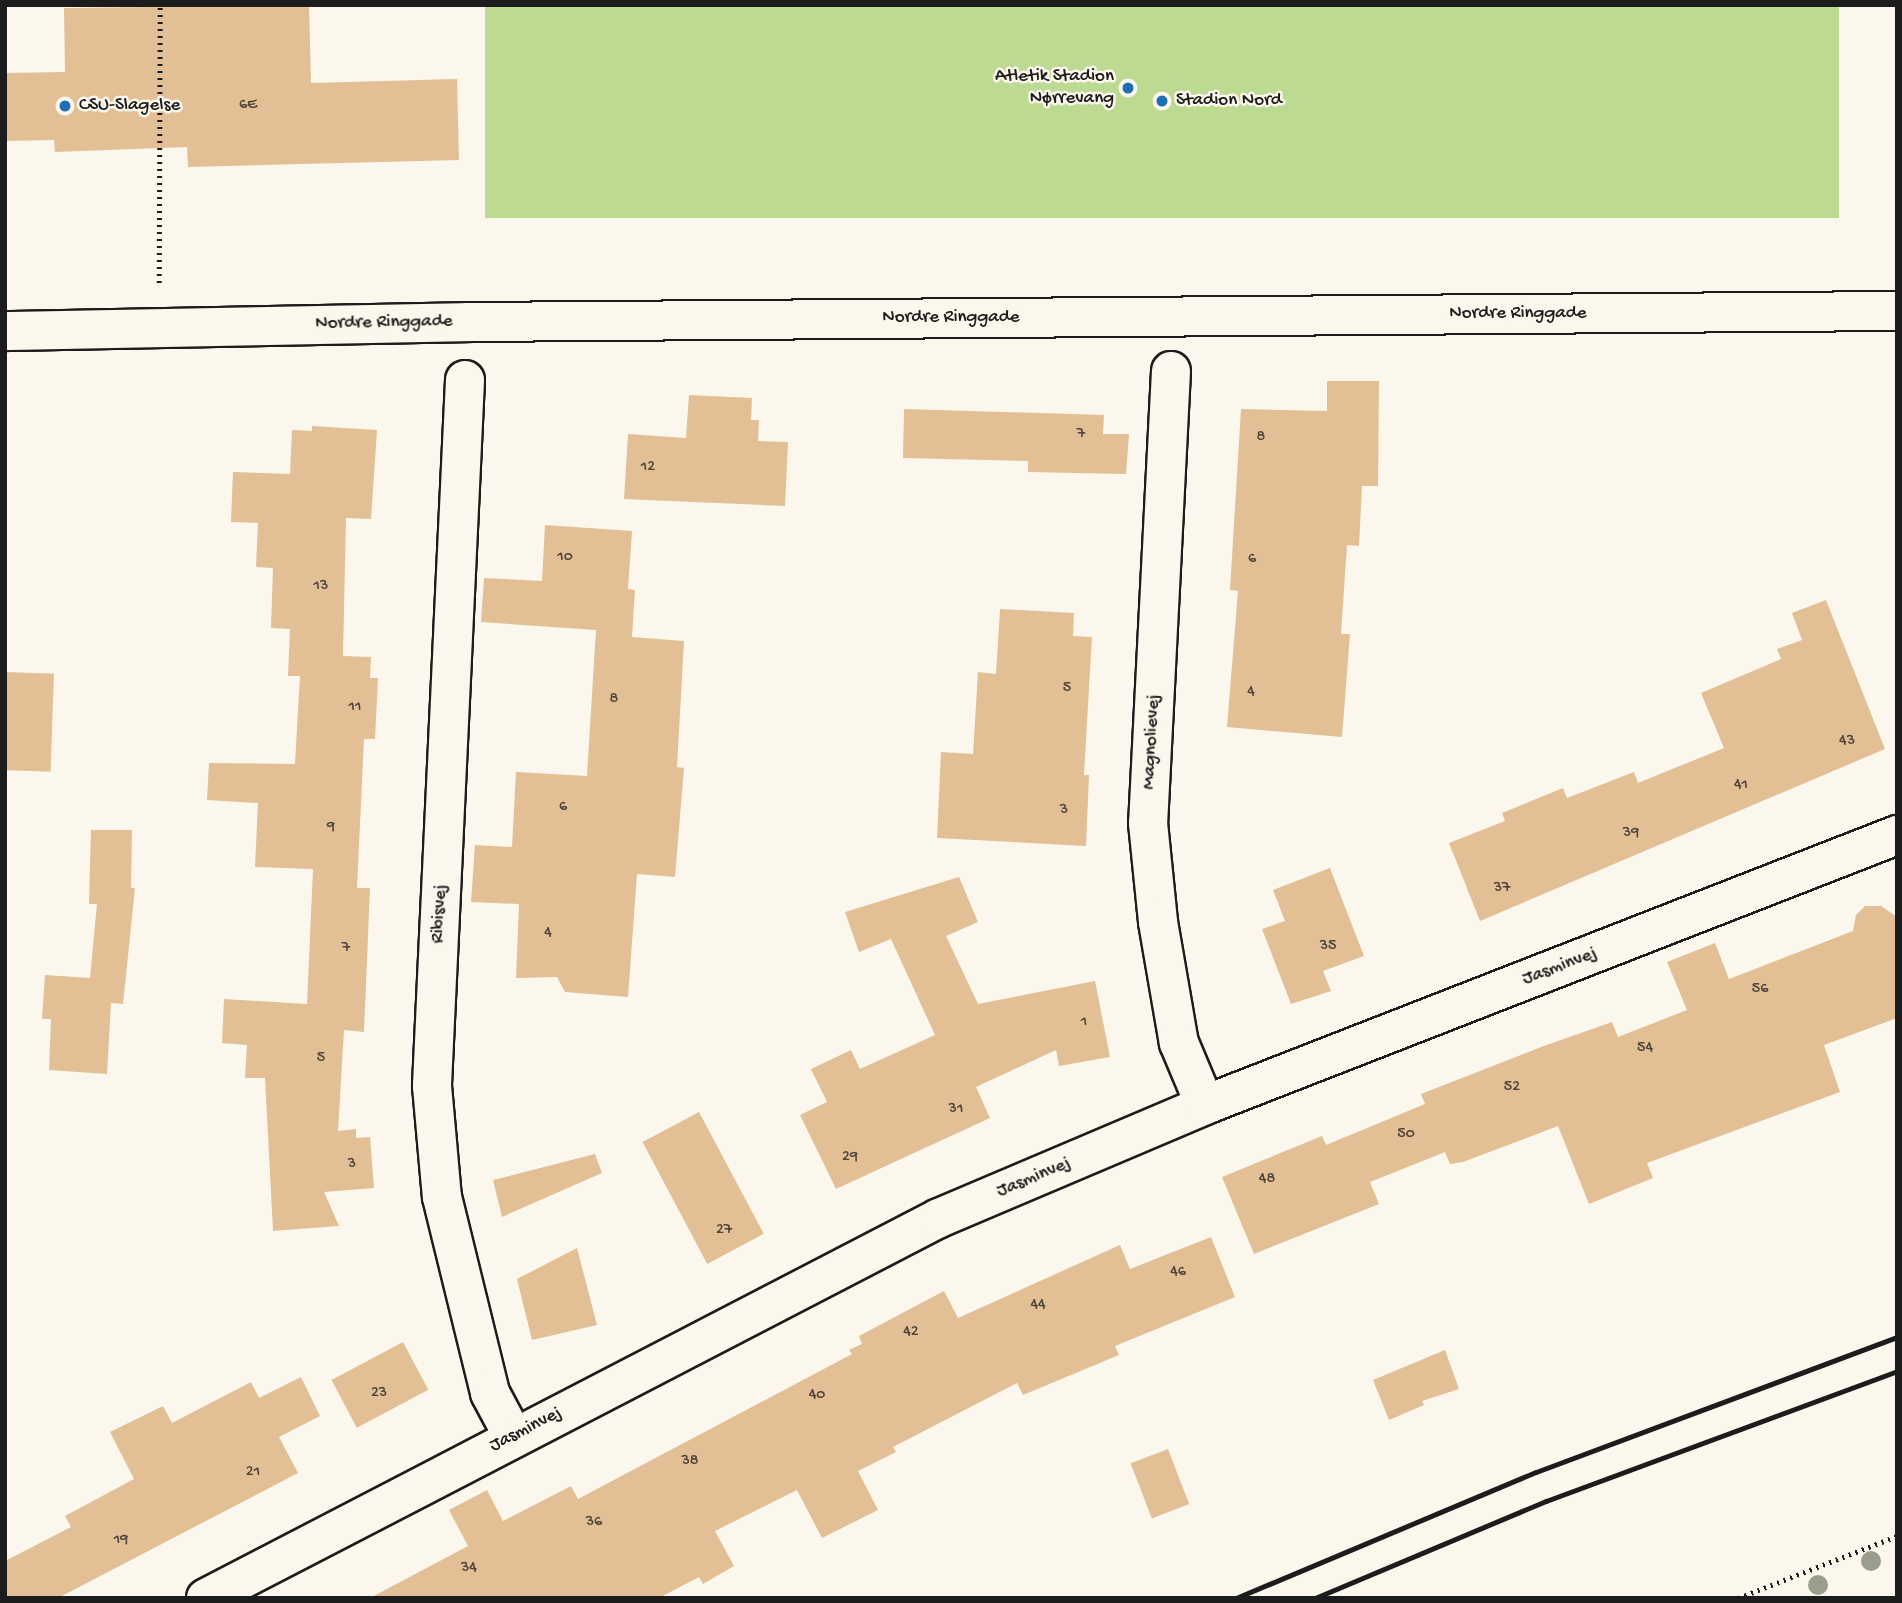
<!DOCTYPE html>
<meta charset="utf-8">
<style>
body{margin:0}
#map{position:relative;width:1902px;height:1603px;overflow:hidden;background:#fbf7ec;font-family:"Gochi Hand",sans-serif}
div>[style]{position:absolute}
.green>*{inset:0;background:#bdda92;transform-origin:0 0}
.building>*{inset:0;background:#e3bf95;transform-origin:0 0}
.path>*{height:4.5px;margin-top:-2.25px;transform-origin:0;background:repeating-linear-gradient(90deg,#1c1c1c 0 2px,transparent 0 7px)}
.roads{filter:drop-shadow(2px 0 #1c1c1c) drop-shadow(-2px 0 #1c1c1c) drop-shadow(0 2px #1c1c1c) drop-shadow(0 -2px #1c1c1c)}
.minor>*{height:38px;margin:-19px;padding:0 19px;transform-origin:19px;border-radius:19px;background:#fbf7ec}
.rail>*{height:5px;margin:-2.5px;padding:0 2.5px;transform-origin:2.5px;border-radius:2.5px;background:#1c1c1c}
.trees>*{width:20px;height:20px;margin:-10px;border-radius:50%;background:#9b9e8d}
.dots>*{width:19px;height:19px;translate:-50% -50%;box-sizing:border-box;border:4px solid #fbf7ec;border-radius:50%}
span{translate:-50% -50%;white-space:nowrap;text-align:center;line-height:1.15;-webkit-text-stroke:5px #fbf7ec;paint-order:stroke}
.number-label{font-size:16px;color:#4e453a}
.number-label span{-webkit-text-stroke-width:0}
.poi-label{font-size:19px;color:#1c1c1c}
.right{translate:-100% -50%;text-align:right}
.left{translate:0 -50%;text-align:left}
.street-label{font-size:19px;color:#1c1c1c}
.frame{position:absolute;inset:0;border:7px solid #1c1c1c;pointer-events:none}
</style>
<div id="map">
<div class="green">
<i style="left:485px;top:5px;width:1354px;height:213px"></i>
</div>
<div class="building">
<i style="clip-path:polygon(309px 5px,311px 83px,457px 79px,459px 160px,188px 167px,187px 147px,55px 152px,54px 140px,5px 141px,5px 73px,65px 72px,64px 8px)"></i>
<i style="clip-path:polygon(1327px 381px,1379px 381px,1378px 486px,1362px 486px,1359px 546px,1347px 545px,1341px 634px,1350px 634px,1342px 737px,1227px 727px,1238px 591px,1230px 590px,1241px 409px,1327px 411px)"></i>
<i style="clip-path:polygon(689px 395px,752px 398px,751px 420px,759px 420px,758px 441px,788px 442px,785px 506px,624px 499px,628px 434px,686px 438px)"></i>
<i style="clip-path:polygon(904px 409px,1104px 415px,1103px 434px,1129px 434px,1126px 474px,1028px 472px,1028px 461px,903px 458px)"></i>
<i style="clip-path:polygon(312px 426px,377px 430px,371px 519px,346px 518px,343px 656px,371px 657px,370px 678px,378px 678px,375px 739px,364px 739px,357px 888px,370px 888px,364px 1032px,344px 1030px,338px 1131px,356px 1129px,356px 1138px,370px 1137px,374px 1188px,324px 1192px,339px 1226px,273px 1231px,265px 1078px,245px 1078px,247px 1045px,222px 1043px,224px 999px,307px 1004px,313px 869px,255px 867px,258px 803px,207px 800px,209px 763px,295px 764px,300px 676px,288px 676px,290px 629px,271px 628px,273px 568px,256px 567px,258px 523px,231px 522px,233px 472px,290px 474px,292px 430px,312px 431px)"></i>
<i style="clip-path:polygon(545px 525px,632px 531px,628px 589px,635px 590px,632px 637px,684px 641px,677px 767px,684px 768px,675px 877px,637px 874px,628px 997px,565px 992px,557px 977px,516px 978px,519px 904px,471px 902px,475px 845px,512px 847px,516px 772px,587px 776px,596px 630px,481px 622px,484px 578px,542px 581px)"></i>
<i style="clip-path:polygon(1826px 600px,1885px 749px,1480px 921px,1449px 843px,1505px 821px,1502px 813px,1563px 788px,1567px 798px,1634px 772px,1638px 783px,1724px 748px,1701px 693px,1781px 659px,1777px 649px,1802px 640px,1792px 613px)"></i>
<i style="clip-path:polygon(1000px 609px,1074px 613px,1073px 636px,1092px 637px,1084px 775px,1089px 775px,1086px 846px,937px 838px,941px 752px,973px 754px,978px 672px,996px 674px)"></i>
<i style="left:5px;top:672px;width:49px;height:98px;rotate:2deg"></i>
<i style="clip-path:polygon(91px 830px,132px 830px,131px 888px,135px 888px,123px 1004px,111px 1003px,107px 1074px,49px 1070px,51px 1019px,42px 1019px,45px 975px,90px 978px,97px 904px,89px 904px)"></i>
<i style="clip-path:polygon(1330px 868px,1364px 956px,1323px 971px,1331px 991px,1291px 1004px,1262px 929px,1285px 921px,1273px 890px)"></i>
<i style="clip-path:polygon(959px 877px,978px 922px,946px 936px,978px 1004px,1095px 981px,1110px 1057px,1059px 1066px,1056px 1050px,976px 1087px,990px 1118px,836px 1189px,800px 1115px,827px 1102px,811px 1069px,851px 1050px,860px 1069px,935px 1035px,891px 939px,859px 952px,845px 912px)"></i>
<i style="clip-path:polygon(1865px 906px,1881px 906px,1897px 917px,1897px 1018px,1824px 1045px,1840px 1092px,1647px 1163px,1653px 1178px,1589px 1204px,1558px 1126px,1463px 1162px,1450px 1164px,1445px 1152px,1370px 1182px,1379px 1204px,1254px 1254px,1222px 1177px,1322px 1136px,1326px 1145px,1425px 1104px,1421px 1094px,1544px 1046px,1612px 1022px,1618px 1037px,1687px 1010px,1667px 962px,1715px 943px,1729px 979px,1853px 931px,1856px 915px)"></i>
<i style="left:699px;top:1112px;width:138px;height:64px;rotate:62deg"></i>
<i style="clip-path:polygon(595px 1154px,602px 1173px,502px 1217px,493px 1180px)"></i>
<i style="clip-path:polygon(1211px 1237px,1235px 1297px,1115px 1346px,1119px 1355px,1023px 1395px,1017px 1383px,893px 1447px,896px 1452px,858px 1471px,878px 1510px,822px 1538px,797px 1490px,715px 1531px,734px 1566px,703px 1584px,699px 1577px,659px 1598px,370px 1598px,468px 1546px,449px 1510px,487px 1490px,503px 1521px,571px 1486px,578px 1499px,852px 1354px,849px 1350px,862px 1344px,859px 1336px,944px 1291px,958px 1318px,1120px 1245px,1130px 1269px)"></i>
<i style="clip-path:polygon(577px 1248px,597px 1325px,532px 1340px,517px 1279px)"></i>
<i style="left:403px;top:1342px;width:54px;height:81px;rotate:62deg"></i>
<i style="clip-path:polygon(1445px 1350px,1459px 1389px,1422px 1401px,1424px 1405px,1389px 1420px,1373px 1380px)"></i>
<i style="clip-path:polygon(301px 1377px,320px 1416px,279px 1437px,298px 1473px,58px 1598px,5px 1598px,5px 1561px,71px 1527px,65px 1516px,134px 1479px,110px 1432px,163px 1406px,172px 1423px,251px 1382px,259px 1398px)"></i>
<i style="left:1168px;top:1449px;width:59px;height:40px;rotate:69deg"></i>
</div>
<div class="path">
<i style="left:159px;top:283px;width:278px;rotate:-89.8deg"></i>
<i style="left:1738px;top:1598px;width:171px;rotate:-21.3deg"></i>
</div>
<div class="roads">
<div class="minor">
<i style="left:5px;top:331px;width:463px;rotate:-1.1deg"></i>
<i style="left:468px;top:322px;width:1429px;rotate:-0.44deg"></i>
<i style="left:1171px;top:371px;width:453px;rotate:92.9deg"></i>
<i style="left:1148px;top:823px;width:100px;rotate:84.2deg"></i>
<i style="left:1158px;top:922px;width:123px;rotate:80.2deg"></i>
<i style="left:1179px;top:1043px;width:67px;rotate:67.2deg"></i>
<i style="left:465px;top:380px;width:707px;rotate:92.68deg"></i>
<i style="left:432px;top:1086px;width:111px;rotate:84.9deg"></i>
<i style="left:442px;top:1197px;width:202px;rotate:76.2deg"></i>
<i style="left:490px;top:1393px;width:49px;rotate:61.9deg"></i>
<i style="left:206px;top:1598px;width:826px;rotate:-27.4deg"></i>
<i style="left:939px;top:1218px;width:289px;rotate:-23deg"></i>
<i style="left:1205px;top:1105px;width:743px;rotate:-21.31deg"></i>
</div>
</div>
<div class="rail">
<i style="left:1236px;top:1598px;width:325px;rotate:-22.8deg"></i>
<i style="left:1536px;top:1472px;width:385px;rotate:-20.5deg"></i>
<i style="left:1315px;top:1598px;width:251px;rotate:-22.8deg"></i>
<i style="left:1546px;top:1501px;width:374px;rotate:-20.3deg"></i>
</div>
<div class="trees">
<i style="left:1871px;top:1561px"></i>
<i style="left:1818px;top:1585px"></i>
</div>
<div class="dots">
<i style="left:1128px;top:88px;background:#1f6fb2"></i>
<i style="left:1162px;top:101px;background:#1f6fb2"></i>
<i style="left:65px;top:106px;background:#1f6fb2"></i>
</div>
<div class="number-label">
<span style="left:248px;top:106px">6E</span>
<span style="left:1081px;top:435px">7</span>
<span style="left:1261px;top:438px">8</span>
<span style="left:648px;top:468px">12</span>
<span style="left:565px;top:558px">10</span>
<span style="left:1252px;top:560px">6</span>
<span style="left:321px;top:587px">13</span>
<span style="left:1067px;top:689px">5</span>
<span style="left:1251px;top:693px">4</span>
<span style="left:614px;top:700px">8</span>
<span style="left:355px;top:708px">11</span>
<span style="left:1847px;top:742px">43</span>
<span style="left:1741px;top:786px">41</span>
<span style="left:563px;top:808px">6</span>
<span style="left:1064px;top:811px">3</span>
<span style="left:331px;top:828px">9</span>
<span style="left:1631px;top:834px">39</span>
<span style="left:1502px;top:889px">37</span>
<span style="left:548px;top:934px">4</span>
<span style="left:1328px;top:947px">35</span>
<span style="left:346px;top:949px">7</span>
<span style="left:1760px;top:990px">56</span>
<span style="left:1084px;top:1023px">1</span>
<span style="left:1645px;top:1049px">54</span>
<span style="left:321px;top:1059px">5</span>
<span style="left:1512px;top:1088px">52</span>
<span style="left:956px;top:1110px">31</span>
<span style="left:1406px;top:1135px">50</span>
<span style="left:850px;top:1158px">29</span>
<span style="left:352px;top:1165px">3</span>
<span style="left:1267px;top:1180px">48</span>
<span style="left:724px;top:1231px">27</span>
<span style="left:1178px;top:1273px">46</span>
<span style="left:1038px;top:1306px">44</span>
<span style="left:911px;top:1333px">42</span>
<span style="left:379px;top:1394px">23</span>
<span style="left:817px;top:1396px">40</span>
<span style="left:690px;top:1462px">38</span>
<span style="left:253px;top:1473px">21</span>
<span style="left:594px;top:1523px">36</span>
<span style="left:121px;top:1541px">19</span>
<span style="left:469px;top:1569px">34</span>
</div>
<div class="poi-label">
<span class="right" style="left:1114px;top:88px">Atletik Stadion<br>Nørrevang</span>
<span class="left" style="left:1176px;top:101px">Stadion Nord</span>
<span class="left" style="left:79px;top:106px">CSU-Slagelse</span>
</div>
<div class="street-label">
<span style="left:1518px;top:314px">Nordre Ringgade</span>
<span style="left:951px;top:318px">Nordre Ringgade</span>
<span style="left:384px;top:323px;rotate:-1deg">Nordre Ringgade</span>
<span style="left:1152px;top:742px;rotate:-87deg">Magnolievej</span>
<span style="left:440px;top:914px;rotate:-87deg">Ribisvej</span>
<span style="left:1560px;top:967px;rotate:-21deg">Jasminvej</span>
<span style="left:1034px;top:1178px;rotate:-23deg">Jasminvej</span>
<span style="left:526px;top:1430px;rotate:-27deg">Jasminvej</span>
</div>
<div class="frame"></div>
</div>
